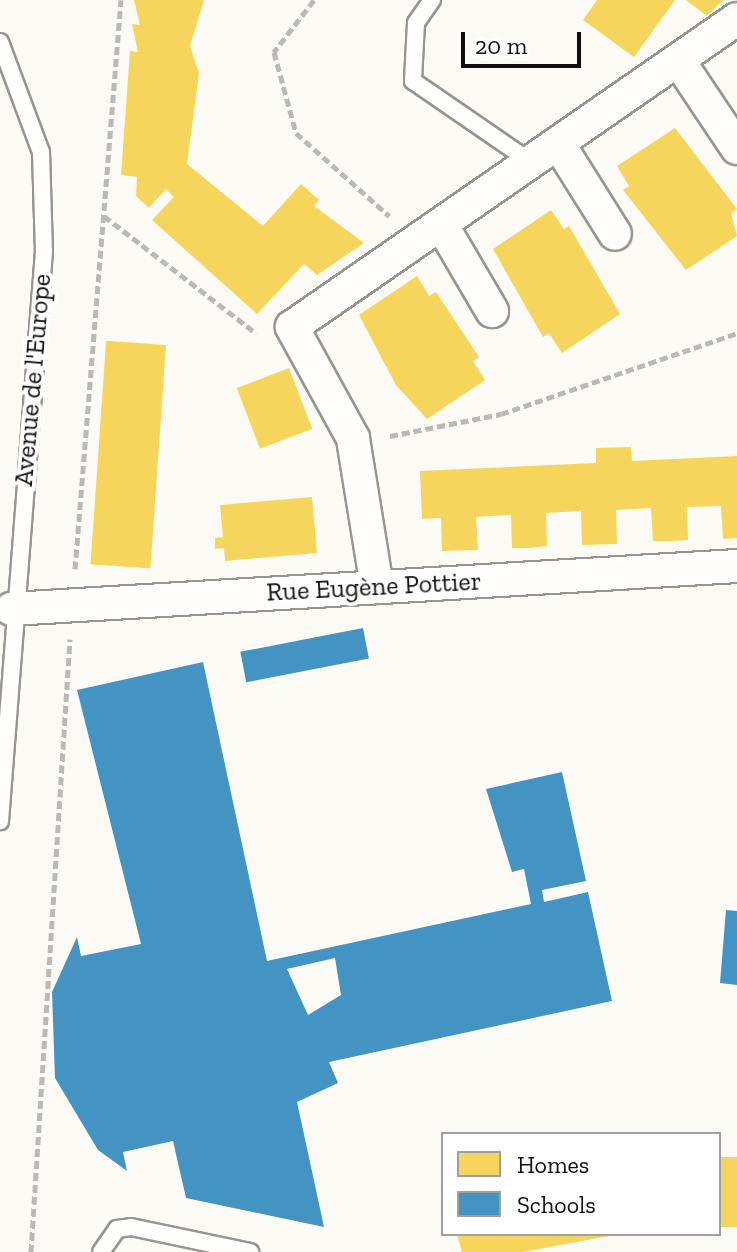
<!DOCTYPE html>
<meta charset="utf-8">
<style>
body{margin:0}
#map{position:relative;width:737px;height:1252px;overflow:hidden;background:#fcfaf4;font-family:"Zilla Slab",serif}
div>[style]{position:absolute}
.homes>*{inset:0;background:#f6d55c;transform-origin:0 0}
.schools>*{inset:0;background:#4393c3;transform-origin:0 0}
.path>*{height:5px;margin-top:-2.5px;transform-origin:0;background:repeating-linear-gradient(90deg,#b9b9b8 0 8px,transparent 0 12px)}
.roads{filter:drop-shadow(2px 0 #969592) drop-shadow(-2px 0 #969592) drop-shadow(0 2px #969592) drop-shadow(0 -2px #969592)}
.lane>*{height:16px;margin:-8px;padding:0 8px;transform-origin:8px;border-radius:8px;background:#fffefd}
.street>*{height:32px;margin:-16px;padding:0 16px;transform-origin:16px;border-radius:16px;background:#fffefd}
span{translate:-50% -50%;white-space:nowrap;text-align:center;line-height:1.15;-webkit-text-stroke:8px #fff;paint-order:stroke}
.street-label{font-size:26px;color:#0f0f0f}
.legend{position:absolute;left:441px;top:1132px;width:280px;height:104px;box-sizing:border-box;background:#fff;border:2px solid #9f9f9f;margin:0;padding:10px 14px;list-style:none;font-size:24px;color:#0f0f0f}
.legend li{display:flex;align-items:center;gap:16px;height:40px}
.legend b{width:40px;border:2px solid #9f9f9f}
.scale{position:absolute;left:461px;top:32px;width:120px;height:36px;box-sizing:border-box;border:4px solid #0f0f0f;border-top:0;padding-left:10px;font-size:24px;line-height:28px;white-space:nowrap;color:#0f0f0f;-webkit-text-stroke:6px #fff;paint-order:stroke}
</style>
<div id="map">
<div class="homes">
<i style="clip-path:polygon(134px 0,204px 0,190px 46px,199px 73px,187px 164px,263px 226px,301px 184px,319px 200px,314px 206px,364px 243px,317px 275px,304px 264px,257px 314px,152px 220px,174px 197px,166px 189px,149px 208px,136px 196px,137px 177px,121px 175px,130px 51px,138px 52px,132px 24px,140px 25px)"></i>
<i style="clip-path:polygon(597px 0,675px 0,634px 57px,583px 20px)"></i>
<i style="clip-path:polygon(686px 0,723px 0,707px 16px)"></i>
<i style="clip-path:polygon(675px 128px,737px 209px,731px 213px,737px 236px,686px 270px,623px 190px,629px 186px,617px 166px)"></i>
<i style="clip-path:polygon(551px 210px,564px 229px,569px 226px,620px 314px,562px 353px,549px 333px,543px 337px,493px 249px)"></i>
<i style="clip-path:polygon(417px 276px,429px 296px,436px 292px,479px 357px,473px 361px,485px 380px,427px 419px,396px 385px,359px 315px)"></i>
<i style="left:166px;top:345px;width:224px;height:60px;rotate:94deg"></i>
<i style="left:289px;top:368px;width:65px;height:56px;rotate:69deg"></i>
<i style="clip-path:polygon(631px 447px,632px 461px,737px 456px,737px 538px,723px 539px,721px 506px,687px 507px,688px 540px,671px 541px,653px 541px,651px 508px,616px 510px,617px 544px,582px 545px,581px 511px,546px 513px,547px 546px,530px 548px,512px 548px,511px 515px,476px 517px,478px 550px,442px 551px,441px 518px,422px 519px,420px 471px,596px 463px,596px 448px)"></i>
<i style="clip-path:polygon(312px 497px,317px 553px,225px 561px,224px 548px,215px 549px,215px 538px,223px 537px,220px 505px)"></i>
<i style="left:719px;top:1157px;width:18px;height:70px"></i>
<i style="clip-path:polygon(457px 1234px,609px 1234px,609px 1236px,523px 1252px,462px 1252px)"></i>
</div>
<div class="schools">
<i style="left:363px;top:628px;width:31px;height:125px;rotate:79deg"></i>
<i style="clip-path:polygon(evenodd,203px 662px,267px 961px,531px 904px,524px 869px,512px 872px,486px 789px,562px 772px,586px 881px,542px 890px,544px 902px,588px 892px,612px 1001px,329px 1062px,338px 1083px,297px 1102px,324px 1227px,186px 1198px,173px 1141px,123px 1152px,127px 1171px,98px 1150px,55px 1078px,52px 992px,77px 937px,81px 956px,141px 944px,77px 690px,203px 662px,335px 958px,341px 995px,308px 1015px,287px 969px,335px 958px)"></i>
<i style="clip-path:polygon(726px 910px,737px 911px,737px 985px,720px 983px)"></i>
</div>
<div class="path">
<i style="left:314px;top:0;width:66px;rotate:127.6deg"></i>
<i style="left:274px;top:52px;width:84px;rotate:74.8deg"></i>
<i style="left:296px;top:133px;width:125px;rotate:41.7deg"></i>
<i style="left:104px;top:216px;width:192px;rotate:37.6deg"></i>
<i style="left:390px;top:436px;width:113px;rotate:-11.2deg"></i>
<i style="left:501px;top:414px;width:250px;rotate:-18.9deg"></i>
<i style="left:75px;top:569px;width:571px;rotate:-85.38deg"></i>
<i style="left:31px;top:1252px;width:614px;rotate:-86.36deg"></i>
</div>
<div class="roads">
<div class="lane">
<i style="left:432px;top:0;width:28px;rotate:125deg"></i>
<i style="left:416px;top:23px;width:58px;rotate:93deg"></i>
<i style="left:413px;top:81px;width:143px;rotate:34.5deg"></i>
<i style="left:0;top:42px;width:117px;rotate:69.6deg"></i>
<i style="left:41px;top:152px;width:99px;rotate:88.3deg"></i>
<i style="left:44px;top:251px;width:572px;rotate:94.41deg"></i>
<i style="left:101px;top:1252px;width:28px;rotate:-55deg"></i>
<i style="left:117px;top:1229px;width:14px;rotate:-8deg"></i>
<i style="left:131px;top:1227px;width:122px;rotate:11.9deg"></i>
</div>
<div class="street">
<i style="left:678px;top:60px;width:106px;rotate:56.2deg"></i>
<i style="left:558px;top:143px;width:107px;rotate:57.9deg"></i>
<i style="left:441px;top:224px;width:101px;rotate:59.6deg"></i>
<i style="left:377px;top:587px;width:151px;rotate:-99.2deg"></i>
<i style="left:353px;top:438px;width:127px;rotate:-118.8deg"></i>
<i style="left:292px;top:327px;width:541px;rotate:-34.69deg"></i>
<i style="left:11px;top:609px;width:727px;rotate:-3.39deg"></i>
</div>
</div>
<div class="street-label">
<span style="left:33px;top:380px;rotate:-85deg">Avenue de l'Europe</span>
<span style="left:374px;top:587px;rotate:-3deg">Rue Eugène Pottier</span>
</div>
<ul class="legend">
<li><b style="height:22px;background:#f6d55c"></b>Homes</li>
<li><b style="height:22px;background:#4393c3"></b>Schools</li>
</ul>
<div class="scale">20 m</div>
</div>
